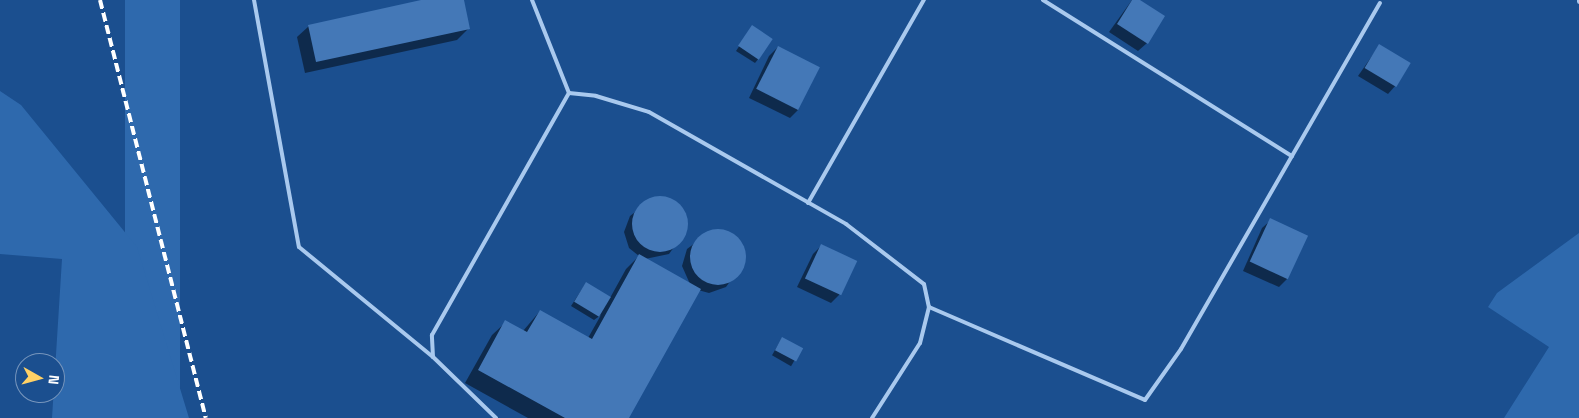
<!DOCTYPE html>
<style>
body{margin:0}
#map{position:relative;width:1579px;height:418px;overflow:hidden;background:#1b4f8f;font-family:"Space Grotesk",sans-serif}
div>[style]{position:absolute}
.green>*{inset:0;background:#2e69ad;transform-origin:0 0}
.shadow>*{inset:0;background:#0007;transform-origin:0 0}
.building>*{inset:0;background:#4478b7;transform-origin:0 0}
.round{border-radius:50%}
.lane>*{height:4px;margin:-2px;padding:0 2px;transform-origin:2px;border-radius:2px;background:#a9c9ee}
.street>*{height:5px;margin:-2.5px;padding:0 2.5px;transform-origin:2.5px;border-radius:2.5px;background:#a9c9ee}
.rail>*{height:4px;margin-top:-2px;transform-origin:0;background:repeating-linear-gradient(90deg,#fff 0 9px,transparent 0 13px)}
span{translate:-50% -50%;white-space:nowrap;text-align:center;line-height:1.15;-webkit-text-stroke:4px #1b4f8f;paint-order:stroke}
.north{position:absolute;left:15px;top:353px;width:50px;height:50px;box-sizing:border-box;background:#1b4f8f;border:1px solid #7695bc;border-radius:50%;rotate:97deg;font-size:14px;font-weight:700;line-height:20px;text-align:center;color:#fff}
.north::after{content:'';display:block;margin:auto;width:18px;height:22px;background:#ffd166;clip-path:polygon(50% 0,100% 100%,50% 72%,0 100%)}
</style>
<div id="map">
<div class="green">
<i style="left:125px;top:0;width:55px;height:431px"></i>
<i style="clip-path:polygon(0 91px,21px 105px,137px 247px,189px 418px,52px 418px,62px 259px,0 254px)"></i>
<i style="clip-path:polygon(1579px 233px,1579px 418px,1504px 418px,1549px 347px,1488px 307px,1497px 293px)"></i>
</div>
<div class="shadow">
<i style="clip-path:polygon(427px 0,462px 0,469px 28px,457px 40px,305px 73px,297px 37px,309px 26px)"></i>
<i style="clip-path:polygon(1132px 0,1138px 0,1147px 43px,1138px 51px,1109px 32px)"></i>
<i style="clip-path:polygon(752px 27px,759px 58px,755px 63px,736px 51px)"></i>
<i style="clip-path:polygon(1379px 46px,1396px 85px,1388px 94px,1358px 76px)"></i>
<i style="clip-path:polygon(778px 47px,798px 110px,790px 118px,749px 98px,769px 56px)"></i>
<i style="clip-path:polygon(654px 197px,662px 197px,679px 204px,687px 220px,687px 229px,669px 254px,645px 259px,690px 284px,682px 266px,687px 249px,711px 231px,719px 230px,736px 237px,744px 254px,744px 262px,726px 287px,709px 293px,698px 290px,627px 418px,528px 418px,465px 383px,492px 335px,506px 322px,523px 331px,540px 311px,588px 338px,601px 315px,594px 320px,571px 306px,586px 283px,610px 298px,626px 269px,639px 256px,629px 248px,624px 232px,630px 216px)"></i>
<i style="clip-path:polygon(1271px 220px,1287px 279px,1279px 287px,1243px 271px,1262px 228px)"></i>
<i style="clip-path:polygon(822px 245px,855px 261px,839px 295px,831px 303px,797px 287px,813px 254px)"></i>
<i style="left:782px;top:338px;width:22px;height:20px;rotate:30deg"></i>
</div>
<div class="building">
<i style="clip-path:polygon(421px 0,464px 0,470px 29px,316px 62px,308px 25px)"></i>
<i style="clip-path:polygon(1132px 0,1140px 0,1165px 16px,1148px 44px,1117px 24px)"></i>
<i style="left:752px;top:25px;width:25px;height:25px;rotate:34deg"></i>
<i style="left:1379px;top:44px;width:37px;height:28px;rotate:31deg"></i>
<i style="left:778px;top:46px;width:47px;height:48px;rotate:27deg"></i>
<i class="round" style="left:632px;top:196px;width:56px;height:56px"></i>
<i style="left:1270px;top:218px;width:42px;height:48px;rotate:25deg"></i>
<i class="round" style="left:690px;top:229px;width:56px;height:56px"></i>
<i style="left:821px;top:244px;width:40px;height:38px;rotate:25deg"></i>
<i style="clip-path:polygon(639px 254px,701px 289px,629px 418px,565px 418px,478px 370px,505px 320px,527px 332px,540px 310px,592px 339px)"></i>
<i style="left:586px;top:282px;width:29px;height:23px;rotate:31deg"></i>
<i style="left:782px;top:337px;width:24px;height:15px;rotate:28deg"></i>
</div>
<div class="lane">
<i style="left:254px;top:0;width:251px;rotate:79.7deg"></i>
<i style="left:299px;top:247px;width:173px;rotate:39.4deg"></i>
<i style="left:532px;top:0;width:100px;rotate:68.3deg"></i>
<i style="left:1043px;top:0;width:294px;rotate:32.1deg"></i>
<i style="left:808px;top:203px;width:234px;rotate:-60.3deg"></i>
<i style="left:929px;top:307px;width:235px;rotate:23.3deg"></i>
<i style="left:1145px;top:400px;width:62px;rotate:-54.8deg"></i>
<i style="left:1181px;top:349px;width:399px;rotate:-60.1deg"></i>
<i style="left:496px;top:418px;width:88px;rotate:-135.9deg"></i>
<i style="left:433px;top:357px;width:22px;rotate:-93deg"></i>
<i style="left:432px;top:335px;width:278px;rotate:-60.5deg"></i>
<i style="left:569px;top:93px;width:27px;rotate:6deg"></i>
<i style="left:596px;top:96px;width:55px;rotate:16.8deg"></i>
<i style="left:649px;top:112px;width:227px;rotate:29.6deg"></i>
<i style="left:846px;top:224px;width:98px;rotate:37.6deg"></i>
<i style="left:924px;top:284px;width:24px;rotate:78deg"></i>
<i style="left:929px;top:307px;width:37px;rotate:104deg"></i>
<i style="left:920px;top:343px;width:89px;rotate:122.6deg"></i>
</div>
<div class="street">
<i style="left:1579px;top:0;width:1px;rotate:90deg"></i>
</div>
<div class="rail">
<i style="left:100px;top:0;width:431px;rotate:75.8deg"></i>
</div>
<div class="north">N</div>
</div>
